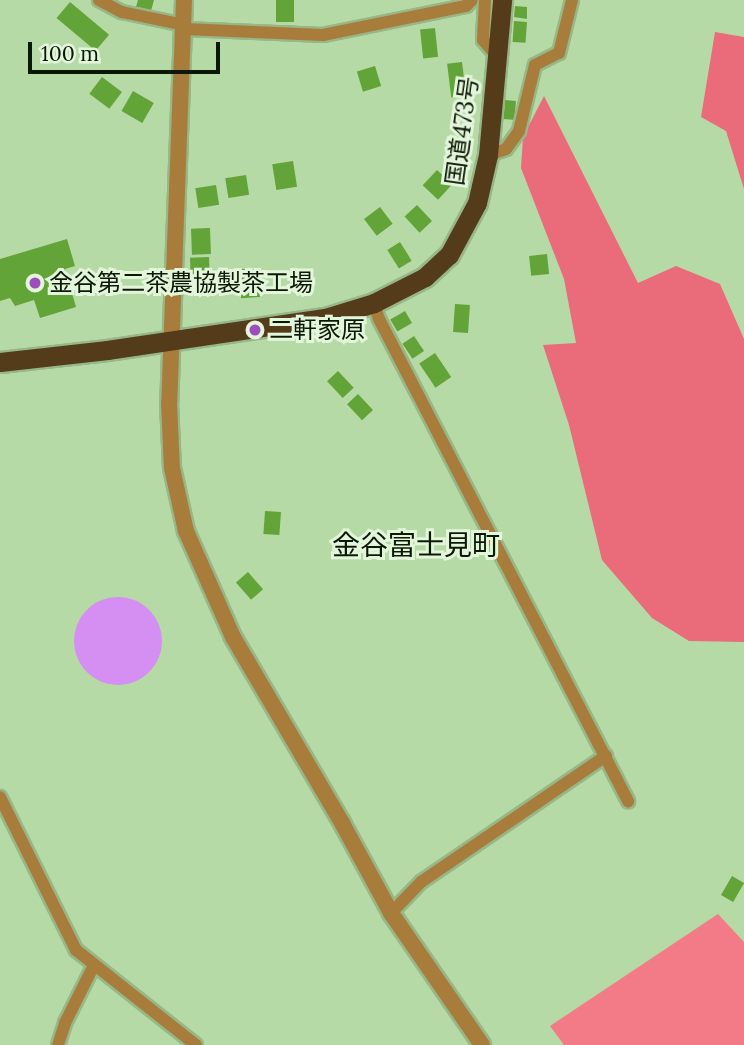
<!DOCTYPE html>
<meta charset="utf-8">
<style>
body{margin:0}
#map{position:relative;width:744px;height:1045px;overflow:hidden;background:#b6daa5;font-family:Lora,"Noto Sans JP",serif}
div>[style]{position:absolute}
.green>*{inset:0;background:#f37b87}
.forest>*{inset:0;background:#ea6b7a}
.water>*{inset:0;background:#d58ef2}
.round{border-radius:50%}
.building>*{inset:0;background:#62a438;transform-origin:0 0}
.roads{filter:drop-shadow(2px 0 #97b788) drop-shadow(-2px 0 #97b788) drop-shadow(0 2px #97b788) drop-shadow(0 -2px #97b788)}
.minor>*{height:12px;margin:-6px;padding:0 6px;transform-origin:6px;border-radius:6px;background:#a87d3c}
.tertiary>*{height:16px;margin:-8px;padding:0 8px;transform-origin:8px;border-radius:8px;background:#a87d3c}
.trunk>*{height:19px;margin:-9.5px;padding:0 9.5px;transform-origin:9.5px;border-radius:9.5px;background:#543c1a}
.dots>*{width:19px;height:19px;translate:-50% -50%;box-sizing:border-box;border:4px solid #e3f5da;border-radius:50%}
span{translate:-50% -50%;white-space:nowrap;text-align:center;line-height:1.15;-webkit-text-stroke:6px #e3f5da;paint-order:stroke}
.street-label{font-size:24px;color:#0b1805}
.poi-label{font-size:24px;color:#0b1805}
.left{translate:0 -50%;text-align:left}
.quarter-label{font-size:28px;color:#0b1805}
.scale{position:absolute;left:28px;top:42px;width:192px;height:32px;box-sizing:border-box;border:4px solid #0b1805;border-top:0;padding-left:9px;font-size:21px;line-height:24px;white-space:nowrap;color:#0b1805;-webkit-text-stroke:5px #e3f5da;paint-order:stroke}
</style>
<div id="map">
<div class="green">
<i style="clip-path:polygon(718px 914px,744px 942px,744px 1045px,564px 1045px,550px 1026px)"></i>
</div>
<div class="forest">
<i style="clip-path:polygon(715px 32px,744px 37px,744px 189px,726px 131px,701px 117px)"></i>
<i style="clip-path:polygon(544px 96px,638px 283px,676px 266px,720px 284px,744px 339px,744px 642px,689px 641px,652px 618px,602px 560px,569px 425px,543px 345px,576px 343px,564px 279px,521px 168px,523px 137px)"></i>
</div>
<div class="water">
<i class="round" style="left:74px;top:597px;width:88px;height:88px"></i>
</div>
<div class="building">
<i style="clip-path:polygon(138px 0,154px 0,151px 11px,136px 7px)"></i>
<i style="left:276px;top:0;width:18px;height:22px"></i>
<i style="left:70px;top:2px;width:51px;height:21px;rotate:40deg"></i>
<i style="clip-path:polygon(515px 6px,527px 7px,527px 19px,514px 17px)"></i>
<i style="left:514px;top:21px;width:13px;height:21px;rotate:4deg"></i>
<i style="left:435px;top:28px;width:29px;height:15px;rotate:84deg"></i>
<i style="left:462px;top:62px;width:34px;height:15px;rotate:83deg"></i>
<i style="left:375px;top:66px;width:21px;height:19px;rotate:73deg"></i>
<i style="left:102px;top:77px;width:25px;height:21px;rotate:37deg"></i>
<i style="left:133px;top:91px;width:24px;height:23px;rotate:30deg"></i>
<i style="left:505px;top:100px;width:11px;height:19px;rotate:5deg"></i>
<i style="left:293px;top:161px;width:26px;height:21px;rotate:81deg"></i>
<i style="left:437px;top:170px;width:21px;height:21px;rotate:43deg"></i>
<i style="left:246px;top:175px;width:20px;height:21px;rotate:81deg"></i>
<i style="left:216px;top:185px;width:20px;height:21px;rotate:81deg"></i>
<i style="left:417px;top:205px;width:22px;height:17px;rotate:47deg"></i>
<i style="left:380px;top:207px;width:21px;height:20px;rotate:53deg"></i>
<i style="left:210px;top:228px;width:26px;height:19px;rotate:88deg"></i>
<i style="clip-path:polygon(67px 239px,75px 266px,65px 269px,76px 307px,40px 318px,34px 300px,15px 306px,10px 298px,0 301px,0 259px)"></i>
<i style="left:400px;top:242px;width:22px;height:15px;rotate:58deg"></i>
<i style="left:547px;top:254px;width:20px;height:18px;rotate:84deg"></i>
<i style="left:209px;top:257px;width:28px;height:19px;rotate:88deg"></i>
<i style="left:258px;top:268px;width:29px;height:19px;rotate:86deg"></i>
<i style="left:455px;top:304px;width:15px;height:28px;rotate:4deg"></i>
<i style="left:405px;top:311px;width:14px;height:17px;rotate:60deg"></i>
<i style="left:414px;top:336px;width:18px;height:14px;rotate:56deg"></i>
<i style="left:435px;top:353px;width:29px;height:19px;rotate:56deg"></i>
<i style="left:338px;top:371px;width:23px;height:15px;rotate:47deg"></i>
<i style="left:358px;top:394px;width:22px;height:15px;rotate:47deg"></i>
<i style="left:265px;top:511px;width:16px;height:23px;rotate:4deg"></i>
<i style="left:248px;top:572px;width:23px;height:16px;rotate:49deg"></i>
<i style="left:732px;top:876px;width:14px;height:22px;rotate:30deg"></i>
</div>
<div class="roads">
<div class="minor">
<i style="left:99px;top:0;width:26px;rotate:28deg"></i>
<i style="left:122px;top:12px;width:63px;rotate:11.8deg"></i>
<i style="left:485px;top:0;width:40px;rotate:92.9deg"></i>
<i style="left:483px;top:40px;width:21px;rotate:49deg"></i>
<i style="left:185px;top:29px;width:138px;rotate:2.5deg"></i>
<i style="left:323px;top:35px;width:146px;rotate:-11.5deg"></i>
<i style="left:466px;top:6px;width:8px;rotate:-45deg"></i>
<i style="left:488px;top:155px;width:19px;rotate:-18deg"></i>
<i style="left:506px;top:149px;width:22px;rotate:-54deg"></i>
<i style="left:519px;top:131px;width:68px;rotate:-76.4deg"></i>
<i style="left:535px;top:65px;width:27px;rotate:-27deg"></i>
<i style="left:559px;top:53px;width:55px;rotate:-76.2deg"></i>
<i style="left:374px;top:303px;width:17px;rotate:73deg"></i>
<i style="left:379px;top:319px;width:543px;rotate:62.68deg"></i>
<i style="left:0;top:797px;width:171px;rotate:63.6deg"></i>
<i style="left:76px;top:950px;width:153px;rotate:38.4deg"></i>
<i style="left:391px;top:913px;width:43px;rotate:-45.9deg"></i>
<i style="left:421px;top:882px;width:224px;rotate:-34.3deg"></i>
<i style="left:58px;top:1045px;width:23px;rotate:-72deg"></i>
<i style="left:65px;top:1023px;width:65px;rotate:-63.4deg"></i>
</div>
<div class="tertiary">
<i style="left:184px;top:0;width:403px;rotate:92.1deg"></i>
<i style="left:169px;top:403px;width:65px;rotate:87.4deg"></i>
<i style="left:172px;top:468px;width:65px;rotate:77.5deg"></i>
<i style="left:186px;top:531px;width:116px;rotate:66.1deg"></i>
<i style="left:233px;top:637px;width:216px;rotate:59.6deg"></i>
<i style="left:342px;top:823px;width:102px;rotate:61.4deg"></i>
<i style="left:391px;top:913px;width:160px;rotate:55.4deg"></i>
</div>
<div class="trunk">
<i style="left:0;top:362px;width:108px;rotate:-6.4deg"></i>
<i style="left:107px;top:350px;width:220px;rotate:-8.4deg"></i>
<i style="left:325px;top:318px;width:51px;rotate:-17deg"></i>
<i style="left:374px;top:303px;width:57px;rotate:-27deg"></i>
<i style="left:425px;top:277px;width:33px;rotate:-43deg"></i>
<i style="left:449px;top:255px;width:59px;rotate:-61.7deg"></i>
<i style="left:477px;top:203px;width:49px;rotate:-77.1deg"></i>
<i style="left:488px;top:155px;width:156px;rotate:-84.8deg"></i>
</div>
</div>
<div class="dots">
<i style="left:35px;top:283px;background:#9e4dbd"></i>
<i style="left:255px;top:330px;background:#9e4dbd"></i>
</div>
<div class="street-label">
<span style="left:462px;top:131px;rotate:-82deg">国道473号</span>
</div>
<div class="poi-label">
<span class="left" style="left:49px;top:283px">金谷第二茶農協製茶工場</span>
<span class="left" style="left:269px;top:330px">二軒家原</span>
</div>
<div class="quarter-label">
<span style="left:416px;top:545px">金谷富士見町</span>
</div>
<div class="scale">100 m</div>
</div>
